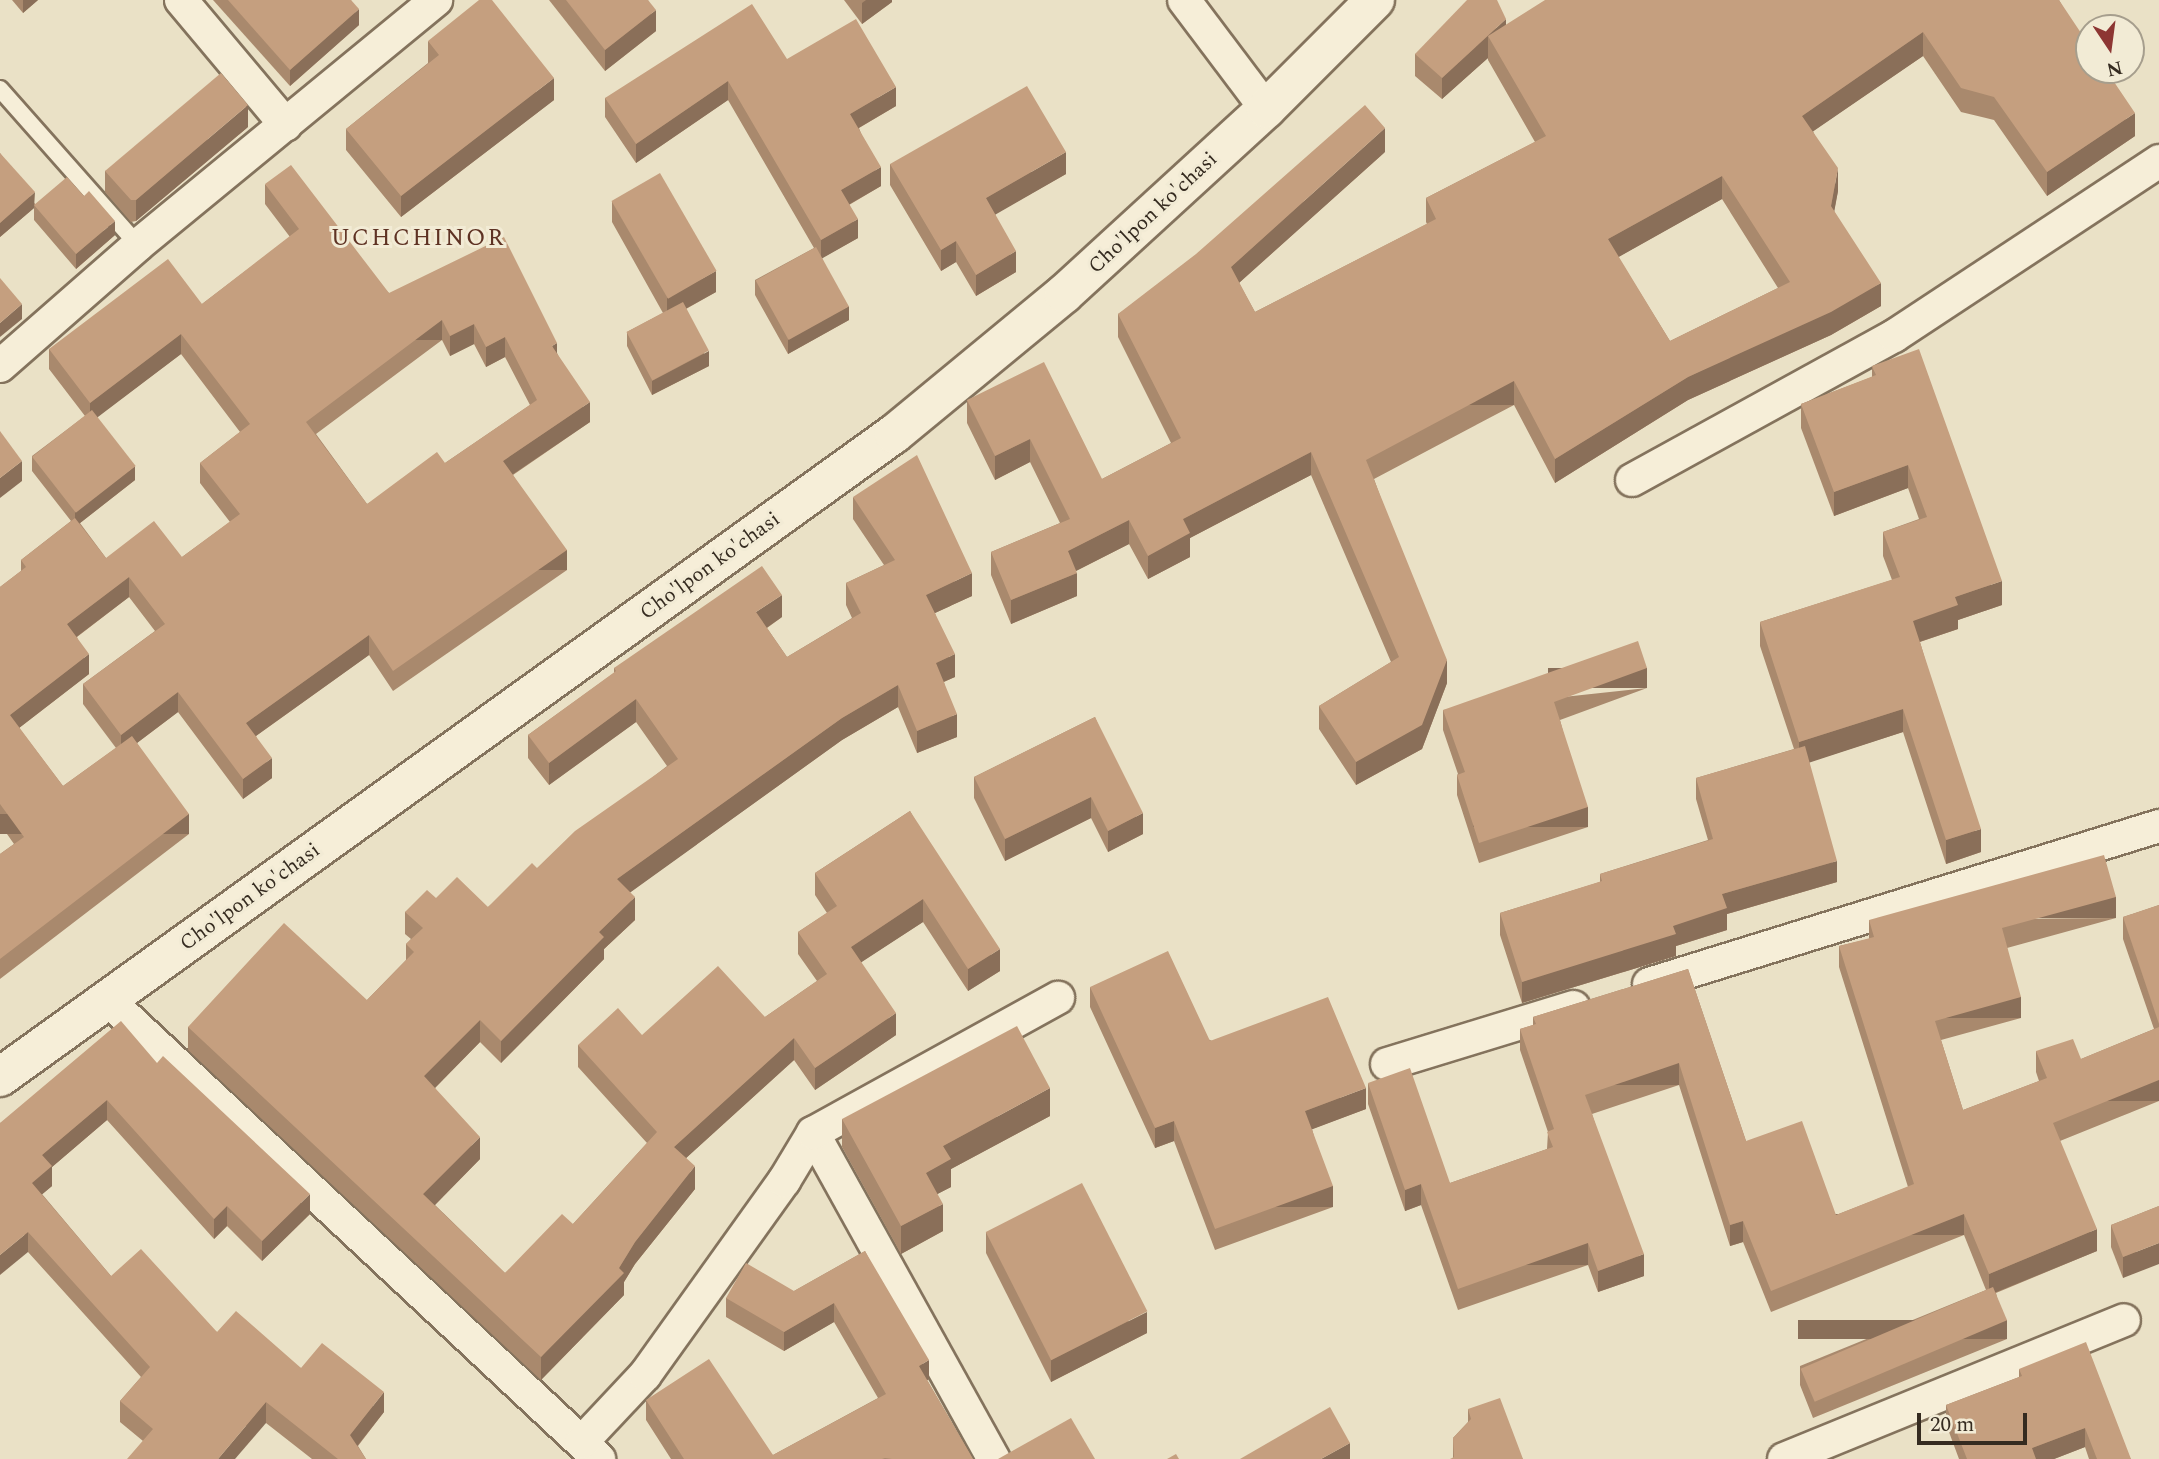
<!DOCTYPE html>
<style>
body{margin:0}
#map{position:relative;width:2159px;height:1459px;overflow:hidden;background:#eae1c6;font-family:Spectral,serif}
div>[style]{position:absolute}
.roads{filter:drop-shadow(2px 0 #84735d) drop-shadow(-2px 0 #84735d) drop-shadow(0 2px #84735d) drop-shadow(0 -2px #84735d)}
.service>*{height:16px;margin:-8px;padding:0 8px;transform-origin:8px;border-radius:8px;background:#f6eed8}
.minor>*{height:32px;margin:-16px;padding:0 16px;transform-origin:16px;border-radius:16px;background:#f6eed8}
.secondary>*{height:38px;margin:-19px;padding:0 19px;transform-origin:19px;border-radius:19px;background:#f6eed8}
.wall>*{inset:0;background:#a9896d}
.shaded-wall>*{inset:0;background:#8a6f59;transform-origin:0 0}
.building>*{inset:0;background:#c59f7f;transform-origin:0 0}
span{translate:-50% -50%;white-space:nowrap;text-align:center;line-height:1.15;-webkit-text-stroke:6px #f2ebd5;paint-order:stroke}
.street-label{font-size:21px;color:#352b20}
.quarter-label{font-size:24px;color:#5e3223;letter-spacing:2px}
.north{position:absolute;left:2075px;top:14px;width:70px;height:70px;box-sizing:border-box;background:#f2ebd5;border:2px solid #a69e8d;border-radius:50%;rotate:167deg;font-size:19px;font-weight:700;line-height:28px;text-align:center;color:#352b20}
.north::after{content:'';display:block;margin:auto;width:24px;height:32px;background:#8d3633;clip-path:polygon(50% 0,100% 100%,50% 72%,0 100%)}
.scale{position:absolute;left:1917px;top:1413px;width:110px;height:32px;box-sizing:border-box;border:4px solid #352b20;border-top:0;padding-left:9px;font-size:21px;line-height:24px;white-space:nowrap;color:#352b20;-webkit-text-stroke:5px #f2ebd5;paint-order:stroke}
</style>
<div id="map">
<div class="roads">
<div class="service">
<i style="left:0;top:89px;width:208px;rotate:48.5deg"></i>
</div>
<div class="minor">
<i style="left:181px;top:0;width:163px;rotate:50deg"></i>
<i style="left:1184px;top:0;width:136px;rotate:53deg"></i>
<i style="left:0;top:366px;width:184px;rotate:-41.2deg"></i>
<i style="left:138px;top:245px;width:386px;rotate:-39.4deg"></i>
<i style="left:1632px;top:480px;width:299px;rotate:-28.8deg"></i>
<i style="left:1894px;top:336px;width:318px;rotate:-33.4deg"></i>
<i style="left:1649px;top:984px;width:534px;rotate:-17.21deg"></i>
<i style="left:107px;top:999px;width:674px;rotate:43.07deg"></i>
<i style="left:1387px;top:1064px;width:195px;rotate:-17deg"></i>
<i style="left:813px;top:1133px;width:373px;rotate:61deg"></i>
<i style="left:582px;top:1442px;width:92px;rotate:-46.8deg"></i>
<i style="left:645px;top:1375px;width:239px;rotate:-54.4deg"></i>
<i style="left:784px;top:1181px;width:56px;rotate:-58.9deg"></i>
<i style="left:813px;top:1133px;width:280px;rotate:-28.9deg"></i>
<i style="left:1784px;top:1459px;width:367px;rotate:-22.2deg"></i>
</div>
<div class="secondary">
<i style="left:0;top:1077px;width:1101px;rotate:-35.73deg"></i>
<i style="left:894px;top:434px;width:220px;rotate:-39.5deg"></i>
<i style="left:1064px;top:294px;width:274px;rotate:-42.5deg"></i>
<i style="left:1266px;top:109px;width:154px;rotate:-45deg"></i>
</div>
</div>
<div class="wall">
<i style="clip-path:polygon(12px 0,38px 0,23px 13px)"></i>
<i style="clip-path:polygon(213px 0,351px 0,359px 25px,290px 86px)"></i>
<i style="clip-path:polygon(549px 0,648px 0,656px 31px,605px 71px)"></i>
<i style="clip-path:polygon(844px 0,892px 0,892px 2px,862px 24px)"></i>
<i style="clip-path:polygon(evenodd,2059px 0,2135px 136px,2047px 196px,1994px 120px,1961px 112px,1923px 56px,1813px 131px,1838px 191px,1834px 211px,1881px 306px,1831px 335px,1688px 400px,1555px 483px,1514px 405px,1374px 479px,1447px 683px,1422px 749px,1356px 785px,1319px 729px,1319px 706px,1391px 662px,1311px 475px,1190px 538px,1190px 557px,1148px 579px,1129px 544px,1076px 571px,1077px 596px,1011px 624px,991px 575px,991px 552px,1060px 523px,1030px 462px,995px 480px,967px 423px,967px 400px,1102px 479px,1171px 443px,1118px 337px,1118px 314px,1385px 152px,1239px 283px,1255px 312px,1427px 224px,1426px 222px,1426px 198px,1535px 142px,1488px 60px,1488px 58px,1442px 99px,1415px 76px,1415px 54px,1506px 25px,2059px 0,1722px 199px,1778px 288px,1670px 341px,1618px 257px,1722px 199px)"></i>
<i style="clip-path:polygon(428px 41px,554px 100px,401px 217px,346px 150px,346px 129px,428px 63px)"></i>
<i style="clip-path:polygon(787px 59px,896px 106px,859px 128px,881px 186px,849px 205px,858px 238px,822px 258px,849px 320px,788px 354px,755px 295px,755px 280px,814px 248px,728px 100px,636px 163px,605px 117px,605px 98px)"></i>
<i style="clip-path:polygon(248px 127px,136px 221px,131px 222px,105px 192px,105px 171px)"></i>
<i style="clip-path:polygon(0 153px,35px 204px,115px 235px,76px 269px,34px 220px,34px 208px,0 237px)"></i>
<i style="clip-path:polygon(890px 164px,1066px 174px,995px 214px,1016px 272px,976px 296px,956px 262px,941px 271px,890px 185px)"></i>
<i style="clip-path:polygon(evenodd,265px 184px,389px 293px,557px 353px,590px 422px,513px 475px,567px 570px,393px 691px,369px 655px,256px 736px,272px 778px,243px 799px,178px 712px,137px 743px,189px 834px,0 979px,0 854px,14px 844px,0 824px,0 587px,21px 571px,21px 560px,71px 521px,32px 471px,32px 456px,85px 416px,49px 369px,49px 349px,202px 304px,290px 237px,265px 204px,265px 184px,442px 340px,450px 356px,474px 344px,486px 367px,505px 357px,530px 405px,445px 463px,367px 504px,316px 434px,442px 340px,265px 184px,181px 354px,240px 432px,200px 463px,200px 483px,230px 522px,182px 557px,106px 558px,80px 523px,135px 480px,97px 417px,181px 354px,265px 184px,129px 597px,155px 631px,83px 684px,83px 704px,116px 748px,63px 786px,19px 728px,89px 674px,77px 637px,129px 597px)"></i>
<i style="clip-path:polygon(612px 201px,716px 292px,686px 309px,709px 366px,652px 395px,627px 346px,627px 332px,663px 313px,612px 222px)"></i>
<i style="clip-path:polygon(1872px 366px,2002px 605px,1958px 620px,1958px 629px,1920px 642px,1981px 852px,1946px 864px,1903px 732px,1809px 762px,1837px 882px,1727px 914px,1727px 930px,1676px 946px,1676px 956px,1522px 1003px,1500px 935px,1500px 913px,1600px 882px,1600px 874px,1708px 840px,1696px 799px,1696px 778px,1794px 749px,1760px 646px,1760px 622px,1892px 580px,1883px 556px,1883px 532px,1919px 519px,1908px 488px,1834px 516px,1801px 428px,1801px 404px,1872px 377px)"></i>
<i style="clip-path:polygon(853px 497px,972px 596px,935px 613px,955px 677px,944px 682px,957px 737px,917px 753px,898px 707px,842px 740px,630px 892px,635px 920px,604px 949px,604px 959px,501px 1063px,480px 1042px,435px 1088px,480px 1159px,435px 1205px,505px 1273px,573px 1224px,647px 1143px,578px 1067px,578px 1045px,765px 1017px,817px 981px,798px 954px,798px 932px,827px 913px,815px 895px,815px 873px,910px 811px,1000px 971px,968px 991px,923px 922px,861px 962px,896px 1035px,815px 1090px,794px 1060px,686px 1158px,695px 1189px,635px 1264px,624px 1282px,624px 1295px,541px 1380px,188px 1050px,188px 1027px,367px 1000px,406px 960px,406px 944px,411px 939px,405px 934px,405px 912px,436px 898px,488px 907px,667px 766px,636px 722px,549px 785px,528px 758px,528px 735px,614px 673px,614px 668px,782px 617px,767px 628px,787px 657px,852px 618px,846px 605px,846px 583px,884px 565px,853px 519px)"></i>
<i style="clip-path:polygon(1647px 688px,1560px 720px,1588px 827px,1479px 863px,1457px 795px,1457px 775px,1458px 774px,1443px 730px,1443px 710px)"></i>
<i style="clip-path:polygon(1095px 717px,1143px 834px,1108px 852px,1091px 818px,1005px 861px,974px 798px,974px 777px)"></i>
<i style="clip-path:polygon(2159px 905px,2159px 1101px,2060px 1141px,2097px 1251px,1996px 1293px,2007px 1339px,1813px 1418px,1800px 1385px,1800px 1366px,1986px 1290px,1964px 1235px,1771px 1312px,1743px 1242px,1730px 1246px,1679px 1085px,1592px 1114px,1644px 1276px,1598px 1292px,1588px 1265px,1458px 1310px,1421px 1205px,1405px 1211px,1368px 1104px,1368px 1083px,1450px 1183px,1547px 1149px,1548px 1132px,1520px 1050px,1520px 1029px,1533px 1025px,1533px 1017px,1688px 969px,1746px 1141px,1836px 1215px,1908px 1187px,1839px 967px,1839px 946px,1869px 939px,1869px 920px,2116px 918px,2007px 948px,2021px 1018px,1941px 1040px,1963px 1110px,2039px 1081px,2036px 1072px,2036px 1051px,2081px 1059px,2154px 1029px,2123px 939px,2123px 917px)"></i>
<i style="clip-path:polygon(1090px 987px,1366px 1109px,1312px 1129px,1333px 1207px,1215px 1250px,1174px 1141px,1155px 1148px,1090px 1007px)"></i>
<i style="clip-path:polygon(157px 1063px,310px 1214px,262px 1261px,227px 1226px,214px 1239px,107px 1120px,52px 1167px,52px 1186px,42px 1194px,111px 1276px,217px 1332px,301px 1368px,384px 1412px,358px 1446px,366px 1459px,312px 1459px,266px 1423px,143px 1441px,120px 1422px,120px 1401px,141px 1377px,28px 1252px,0 1123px)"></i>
<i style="clip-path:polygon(1050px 1116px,951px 1169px,951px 1187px,937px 1194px,943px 1231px,901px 1254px,842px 1147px,842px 1119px)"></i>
<i style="clip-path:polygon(2159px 1206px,2123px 1278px,2111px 1247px,2111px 1225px)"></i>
<i style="clip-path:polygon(986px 1232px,1147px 1333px,1051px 1382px,986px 1253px)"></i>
<i style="clip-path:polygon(865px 1251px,929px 1379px,927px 1380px,973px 1459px,671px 1459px,646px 1420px,646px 1400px,773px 1455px,878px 1398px,834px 1322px,784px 1351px,726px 1317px,726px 1298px,794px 1291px)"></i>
<i style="clip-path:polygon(2019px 1369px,2131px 1459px,2089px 1459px,2085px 1447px,2054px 1459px,1959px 1459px,1946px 1424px,1946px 1405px,2019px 1377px)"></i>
<i style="clip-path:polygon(1468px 1409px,1523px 1459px,1453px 1458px,1453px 1438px,1468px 1422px)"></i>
</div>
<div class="shaded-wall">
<i style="clip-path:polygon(23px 0,38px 0,23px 13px)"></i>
<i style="clip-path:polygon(866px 0,892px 0,892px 2px,862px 24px,862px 3px)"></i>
<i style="clip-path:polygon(359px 9px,359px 25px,290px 86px,290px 70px)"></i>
<i style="clip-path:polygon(656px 10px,656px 31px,605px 71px,605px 50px)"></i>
<i style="clip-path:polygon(1506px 19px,1506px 41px,1488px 36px,1488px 58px,1442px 99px,1442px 78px)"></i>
<i style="clip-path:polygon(1923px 32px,1923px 56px,1802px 139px,1802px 116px)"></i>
<i style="clip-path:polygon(554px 78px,554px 100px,401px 217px,401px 196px)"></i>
<i style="clip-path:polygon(728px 81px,728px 100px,636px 163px,636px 144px)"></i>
<i style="clip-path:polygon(896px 87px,896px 106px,850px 133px,850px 114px)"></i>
<i style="clip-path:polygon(248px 105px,248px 127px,136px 221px,136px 200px)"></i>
<i style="clip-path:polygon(2135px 113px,2135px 136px,2047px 196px,2047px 172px)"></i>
<i style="clip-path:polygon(1385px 128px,1385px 152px,1231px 290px,1231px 267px)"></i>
<i style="clip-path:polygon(1066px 152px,1066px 174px,986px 220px,986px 198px)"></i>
<i style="clip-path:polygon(881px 167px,881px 186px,841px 209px,841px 190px)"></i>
<i style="clip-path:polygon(1838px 168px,1838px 191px,1831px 229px,1831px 206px)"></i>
<i style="clip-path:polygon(1722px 176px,1722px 199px,1608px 263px,1608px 239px)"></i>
<i style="clip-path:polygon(35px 192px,34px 208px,0 237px,0 223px)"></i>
<i style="clip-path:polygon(858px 219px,858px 238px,821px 259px,821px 240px)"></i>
<i style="clip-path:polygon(115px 221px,115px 235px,76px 269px,76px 254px)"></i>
<i style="clip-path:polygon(956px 241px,956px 262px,941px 271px,941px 250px)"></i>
<i style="clip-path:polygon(1016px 251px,1016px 272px,976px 296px,976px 275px)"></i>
<i style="clip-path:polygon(716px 271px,716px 292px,667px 319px,667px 298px)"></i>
<i style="clip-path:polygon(1881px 283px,1881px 306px,1831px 335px,1688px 400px,1555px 483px,1555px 459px,1688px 377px)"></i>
<i style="clip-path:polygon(22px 304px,22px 319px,0 337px,0 323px)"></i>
<i style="clip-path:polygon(849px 306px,849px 320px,788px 354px,788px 339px)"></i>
<i style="left:442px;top:320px;width:20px;height:170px;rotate:90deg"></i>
<i style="clip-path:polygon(474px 324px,474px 344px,450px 356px,450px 336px)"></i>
<i style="clip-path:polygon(181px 334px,181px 354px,90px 423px,90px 403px)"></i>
<i style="clip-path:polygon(505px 337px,505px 357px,486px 367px,486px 347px)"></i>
<i style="clip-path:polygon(557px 343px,557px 363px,552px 346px)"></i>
<i style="clip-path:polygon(709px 351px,709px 366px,652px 395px,652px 381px)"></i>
<i style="left:1514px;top:381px;width:24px;height:168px;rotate:90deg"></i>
<i style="clip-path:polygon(590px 402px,590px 422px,503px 481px,503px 461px)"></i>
<i style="clip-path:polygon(1030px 439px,1030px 462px,995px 480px,995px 456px)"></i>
<i style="clip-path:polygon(1311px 452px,1311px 475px,1190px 538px,1190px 557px,1148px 579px,1148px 556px,1183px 519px)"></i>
<i style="clip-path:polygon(22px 461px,22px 481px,0 498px,0 478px)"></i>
<i style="clip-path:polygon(1908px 465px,1908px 488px,1834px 516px,1834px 492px)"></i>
<i style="clip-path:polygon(135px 466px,135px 480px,75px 527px,75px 512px)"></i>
<i style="clip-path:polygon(1129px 520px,1129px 544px,1068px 575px,1068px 551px)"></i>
<i style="left:567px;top:550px;width:20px;height:212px;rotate:90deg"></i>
<i style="clip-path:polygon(972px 573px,972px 596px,926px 617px,926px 595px)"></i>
<i style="clip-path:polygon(1077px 573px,1077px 596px,1011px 624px,1011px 600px)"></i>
<i style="clip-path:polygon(129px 577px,129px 597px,67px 644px,67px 624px)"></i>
<i style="clip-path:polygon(2002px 581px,2002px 605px,1958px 620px,1958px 629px,1913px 644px,1913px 621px,1955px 597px)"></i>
<i style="clip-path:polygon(782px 595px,782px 617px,756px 635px,756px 612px)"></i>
<i style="clip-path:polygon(369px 635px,369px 655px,246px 743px,246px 723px)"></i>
<i style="clip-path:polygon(89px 654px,89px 674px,10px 735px,10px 715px)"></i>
<i style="clip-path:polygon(955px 654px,955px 677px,936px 685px,936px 663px)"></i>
<i style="clip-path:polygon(1447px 660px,1447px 683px,1422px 749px,1356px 785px,1356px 762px)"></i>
<i style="left:1647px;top:668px;width:20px;height:99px;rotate:90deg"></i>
<i style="clip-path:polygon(898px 685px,898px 707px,842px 740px,617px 902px,617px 879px,842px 718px)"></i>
<i style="clip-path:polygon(178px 692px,178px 712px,121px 755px,121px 735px)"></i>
<i style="clip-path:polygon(636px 699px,636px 722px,549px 785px,549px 763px)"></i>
<i style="clip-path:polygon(1903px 709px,1903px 732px,1799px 766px,1799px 742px)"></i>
<i style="clip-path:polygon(957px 714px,957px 737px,917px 753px,917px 731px)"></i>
<i style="clip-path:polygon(272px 758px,272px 778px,243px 799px,243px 779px)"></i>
<i style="clip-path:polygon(1091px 797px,1091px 818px,1005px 861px,1005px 839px)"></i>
<i style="left:1588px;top:807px;width:20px;height:115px;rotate:90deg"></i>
<i style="clip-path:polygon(1143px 813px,1143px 834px,1108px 852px,1108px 831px)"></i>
<i style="left:189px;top:814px;width:20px;height:238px;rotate:90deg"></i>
<i style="clip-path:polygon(1981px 829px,1981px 852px,1946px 864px,1946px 840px)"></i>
<i style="clip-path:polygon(1837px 861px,1837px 882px,1727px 914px,1727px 930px,1676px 946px,1676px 956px,1522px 1003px,1522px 982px,1673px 926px,1722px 894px)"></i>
<i style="clip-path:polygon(635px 897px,635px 920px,604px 949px,604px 959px,501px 1063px,501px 1041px,599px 932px)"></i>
<i style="left:2116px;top:897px;width:21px;height:118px;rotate:90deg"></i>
<i style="clip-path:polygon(923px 899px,923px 922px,851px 969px,851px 947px)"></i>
<i style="clip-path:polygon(1000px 949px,1000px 971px,968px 991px,968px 969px)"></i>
<i style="left:2021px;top:997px;width:21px;height:89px;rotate:90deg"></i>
<i style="clip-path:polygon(896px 1013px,896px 1035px,815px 1090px,815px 1068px)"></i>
<i style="clip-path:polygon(480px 1020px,480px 1042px,424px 1099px,424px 1076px)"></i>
<i style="clip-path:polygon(794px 1038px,794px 1060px,674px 1169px,674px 1147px)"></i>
<i style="left:1679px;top:1063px;width:22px;height:99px;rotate:90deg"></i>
<i style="left:2159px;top:1080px;width:21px;height:114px;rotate:90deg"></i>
<i style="clip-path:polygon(1050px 1088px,1050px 1116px,951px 1169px,951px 1187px,926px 1200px,926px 1173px,943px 1146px)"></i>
<i style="clip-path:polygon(1366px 1088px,1366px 1109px,1305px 1132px,1305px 1111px)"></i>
<i style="clip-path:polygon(107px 1100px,107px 1120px,52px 1167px,52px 1186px,32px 1203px,32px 1183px,42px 1155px)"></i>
<i style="clip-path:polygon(1174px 1121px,1174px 1141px,1155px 1148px,1155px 1128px)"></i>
<i style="clip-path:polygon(480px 1137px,480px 1159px,423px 1217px,423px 1194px)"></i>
<i style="clip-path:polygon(695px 1166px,695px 1189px,635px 1264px,624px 1282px,624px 1295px,541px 1380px,541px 1357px,619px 1268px,635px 1242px)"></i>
<i style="clip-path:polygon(1421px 1184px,1421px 1205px,1405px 1211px,1405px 1190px)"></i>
<i style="left:1333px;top:1186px;width:21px;height:126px;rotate:90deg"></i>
<i style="clip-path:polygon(310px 1194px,310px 1214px,262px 1261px,262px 1241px)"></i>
<i style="clip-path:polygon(943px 1204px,943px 1231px,901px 1254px,901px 1226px)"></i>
<i style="clip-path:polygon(227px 1206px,227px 1226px,214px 1239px,214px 1219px)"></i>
<i style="left:1964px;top:1214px;width:21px;height:208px;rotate:90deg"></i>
<i style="clip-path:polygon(1743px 1221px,1743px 1242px,1730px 1246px,1730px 1225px)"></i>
<i style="clip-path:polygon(2097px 1229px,2097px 1251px,1989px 1295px,1989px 1274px)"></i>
<i style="clip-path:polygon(28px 1232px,28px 1252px,0 1275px,0 1255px)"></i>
<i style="left:1588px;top:1243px;width:22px;height:138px;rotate:90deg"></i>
<i style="clip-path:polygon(2159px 1243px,2159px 1264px,2123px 1278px,2123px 1257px)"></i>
<i style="clip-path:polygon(1644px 1254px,1644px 1276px,1598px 1292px,1598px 1271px)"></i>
<i style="clip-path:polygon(834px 1303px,834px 1322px,784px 1351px,784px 1332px)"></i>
<i style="clip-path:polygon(1147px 1312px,1147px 1333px,1051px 1382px,1051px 1360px)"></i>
<i style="left:2007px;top:1320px;width:19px;height:209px;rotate:90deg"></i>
<i style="clip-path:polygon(929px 1360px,929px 1379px,919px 1385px,919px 1366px)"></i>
<i style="clip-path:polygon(384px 1392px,384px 1412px,350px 1455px,350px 1435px)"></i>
<i style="clip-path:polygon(266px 1402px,266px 1423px,235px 1459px,218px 1459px)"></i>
<i style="clip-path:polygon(2085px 1428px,2085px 1447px,2054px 1459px,2032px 1459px,2032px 1448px)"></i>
<i style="clip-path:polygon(1350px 1443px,1350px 1459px,1321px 1459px)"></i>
</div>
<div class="building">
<i style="clip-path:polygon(228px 0,351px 0,359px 9px,290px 70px)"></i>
<i style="clip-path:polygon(479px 0,492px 0,554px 78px,401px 196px,346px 129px,439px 55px,428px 41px)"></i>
<i style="clip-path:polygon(566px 0,648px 0,656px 10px,605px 50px)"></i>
<i style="clip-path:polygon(1467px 0,1497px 0,1506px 19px,1442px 78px,1415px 54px)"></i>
<i style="clip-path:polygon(evenodd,1545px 0,2059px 0,2089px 45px,2089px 70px,2106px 70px,2135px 113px,2047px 172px,1994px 97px,1961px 88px,1923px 32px,1802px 116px,1838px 168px,1831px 206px,1881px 283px,1831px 312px,1688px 377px,1555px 459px,1514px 381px,1366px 460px,1447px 660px,1422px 725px,1356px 762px,1319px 706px,1399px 657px,1311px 452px,1183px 519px,1190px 533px,1148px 556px,1129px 520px,1068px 551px,1077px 573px,1011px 600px,991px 552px,1070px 519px,1030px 439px,995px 456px,967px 400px,1044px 362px,1102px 479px,1181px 438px,1118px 314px,1196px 254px,1365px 105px,1385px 128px,1231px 267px,1255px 312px,1436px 219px,1426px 198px,1546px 136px,1488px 36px,1545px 0,1722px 176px,1790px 282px,1670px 341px,1608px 239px,1722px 176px)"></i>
<i style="clip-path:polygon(752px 4px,787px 59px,856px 19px,896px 87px,850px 114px,881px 167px,841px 190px,858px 219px,821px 240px,728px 81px,636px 144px,605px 98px)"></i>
<i style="clip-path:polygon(221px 73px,248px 105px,136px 200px,131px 200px,105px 171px)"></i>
<i style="clip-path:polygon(1027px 86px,1066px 152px,986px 198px,1016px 251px,976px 275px,956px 241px,941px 250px,890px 164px)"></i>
<i style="clip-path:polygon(0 153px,35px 192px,0 223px)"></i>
<i style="clip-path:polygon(evenodd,291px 165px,389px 293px,504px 237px,557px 343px,552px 346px,590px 402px,503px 461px,567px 550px,393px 671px,369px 635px,246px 723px,272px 758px,243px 779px,178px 692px,121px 735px,83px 684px,165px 624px,129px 577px,67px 624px,89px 654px,10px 715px,63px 786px,132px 736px,189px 814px,0 959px,0 854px,24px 837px,0 804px,0 587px,26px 567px,21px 560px,75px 518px,106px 558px,154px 521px,182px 557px,240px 514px,200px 463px,250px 424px,181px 334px,90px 403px,49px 349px,168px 259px,202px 304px,299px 229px,265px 184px,291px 165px,442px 320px,450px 336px,474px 324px,486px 347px,505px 337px,537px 400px,445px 463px,437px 452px,367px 504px,306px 422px,442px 320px)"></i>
<i style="left:660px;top:173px;width:113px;height:56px;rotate:60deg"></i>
<i style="clip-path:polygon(67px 177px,84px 196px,89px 191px,115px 221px,76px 254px,34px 205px)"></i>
<i style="left:816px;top:247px;width:68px;height:69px;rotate:61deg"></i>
<i style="clip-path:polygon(0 278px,22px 304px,0 323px)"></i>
<i style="left:683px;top:302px;width:55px;height:64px;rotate:62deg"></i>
<i style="clip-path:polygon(1919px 349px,2002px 581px,1955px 597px,1958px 605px,1913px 621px,1981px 829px,1946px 840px,1903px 709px,1799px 742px,1760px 622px,1900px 577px,1883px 532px,1927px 517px,1908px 465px,1834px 492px,1801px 404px,1876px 375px,1872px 366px)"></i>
<i style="left:92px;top:410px;width:71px;height:76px;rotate:52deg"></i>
<i style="clip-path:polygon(0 431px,22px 461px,0 478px)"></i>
<i style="clip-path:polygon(917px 455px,972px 573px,926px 595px,955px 654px,936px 663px,957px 714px,917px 731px,898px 685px,842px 718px,617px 879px,635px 897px,599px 932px,604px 937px,501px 1041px,480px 1020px,424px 1076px,480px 1137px,423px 1194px,505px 1273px,562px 1214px,573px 1224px,657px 1132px,578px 1045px,618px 1008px,642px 1035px,718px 966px,765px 1017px,827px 974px,798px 932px,837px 906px,815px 873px,910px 811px,1000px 949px,968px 969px,923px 899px,851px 947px,896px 1013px,815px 1068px,794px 1038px,674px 1147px,695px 1166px,635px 1242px,619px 1268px,624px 1273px,541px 1357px,188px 1027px,284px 923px,367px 1000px,414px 952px,406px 944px,423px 928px,405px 912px,427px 890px,436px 898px,457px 877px,488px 907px,532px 863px,537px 868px,575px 831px,678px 759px,636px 699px,549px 763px,528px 735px,616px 671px,614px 668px,762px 566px,782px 595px,756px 612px,787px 657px,861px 613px,846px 583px,895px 560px,853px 497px)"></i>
<i style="clip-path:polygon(1638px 641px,1647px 668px,1554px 702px,1588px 807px,1479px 843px,1457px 775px,1465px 772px,1443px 710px)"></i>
<i style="clip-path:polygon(1095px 717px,1143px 813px,1108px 831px,1091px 797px,1005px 839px,974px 777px)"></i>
<i style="clip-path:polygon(1805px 746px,1837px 861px,1722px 894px,1727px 908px,1673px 926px,1676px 934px,1522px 982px,1500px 913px,1602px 881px,1600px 874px,1713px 839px,1696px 778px)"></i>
<i style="clip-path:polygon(2104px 855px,2116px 897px,2002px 928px,2021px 997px,1935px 1021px,1963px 1110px,2047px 1078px,2036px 1051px,2073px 1039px,2081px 1059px,2159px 1027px,2159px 1080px,2053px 1123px,2097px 1229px,1989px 1274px,1964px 1214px,1771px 1291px,1743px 1221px,1730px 1225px,1679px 1063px,1585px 1095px,1644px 1254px,1598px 1271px,1588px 1243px,1458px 1289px,1421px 1184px,1405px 1190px,1368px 1083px,1410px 1068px,1450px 1183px,1553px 1147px,1547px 1132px,1554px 1129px,1520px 1029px,1536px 1024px,1533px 1017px,1688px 969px,1746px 1141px,1802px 1121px,1836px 1215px,1914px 1184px,1839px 946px,1874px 937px,1869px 920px)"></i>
<i style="clip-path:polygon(2159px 905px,2159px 1024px,2123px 917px)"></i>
<i style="clip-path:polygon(1168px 951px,1210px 1041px,1328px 997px,1366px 1088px,1305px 1111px,1333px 1186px,1215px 1229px,1174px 1121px,1155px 1128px,1090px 987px)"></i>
<i style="clip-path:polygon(121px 1021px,157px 1063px,163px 1056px,310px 1194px,262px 1241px,227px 1206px,214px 1219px,107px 1100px,42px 1155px,52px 1166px,32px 1183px,111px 1276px,141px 1249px,217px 1332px,236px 1311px,301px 1368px,322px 1343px,384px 1392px,350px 1435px,366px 1459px,338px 1459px,266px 1402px,218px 1459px,127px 1459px,153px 1429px,120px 1401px,150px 1367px,28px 1232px,0 1255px,0 1123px)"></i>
<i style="clip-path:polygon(1017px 1026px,1050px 1088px,943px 1146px,951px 1159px,926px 1173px,943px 1204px,901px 1226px,842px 1119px)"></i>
<i style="left:1082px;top:1183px;width:144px;height:108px;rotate:63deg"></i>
<i style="clip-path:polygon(2159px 1206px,2159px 1243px,2123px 1257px,2111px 1225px)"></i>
<i style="clip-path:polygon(865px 1251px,929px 1360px,919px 1366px,973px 1459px,892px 1459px,885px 1458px,882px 1459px,684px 1459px,646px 1400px,709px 1359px,773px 1455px,886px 1394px,834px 1303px,784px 1332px,726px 1298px,746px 1263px,794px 1291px)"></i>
<i style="left:1993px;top:1287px;width:36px;height:209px;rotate:67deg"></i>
<i style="clip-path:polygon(2086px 1342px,2131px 1459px,2097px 1459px,2085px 1428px,2032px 1448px,2036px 1459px,1967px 1459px,1946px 1405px,2022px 1376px,2019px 1369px)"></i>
<i style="clip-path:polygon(1500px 1398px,1523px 1459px,1450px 1459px,1454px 1457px,1453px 1438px,1471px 1419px,1468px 1409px)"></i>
<i style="clip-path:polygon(1330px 1407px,1350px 1443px,1321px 1459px,1240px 1459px)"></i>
<i style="clip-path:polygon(1071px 1418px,1095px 1459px,998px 1459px)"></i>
<i style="clip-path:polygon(1176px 1454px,1179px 1459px,1167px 1459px)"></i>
</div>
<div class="street-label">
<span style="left:1153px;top:213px;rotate:-43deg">Cho'lpon ko'chasi</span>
<span style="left:710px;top:566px;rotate:-36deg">Cho'lpon ko'chasi</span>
<span style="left:250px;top:897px;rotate:-36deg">Cho'lpon ko'chasi</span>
</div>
<div class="quarter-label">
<span style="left:418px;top:239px">UCHCHINOR</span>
</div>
<div class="north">N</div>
<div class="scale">20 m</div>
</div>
